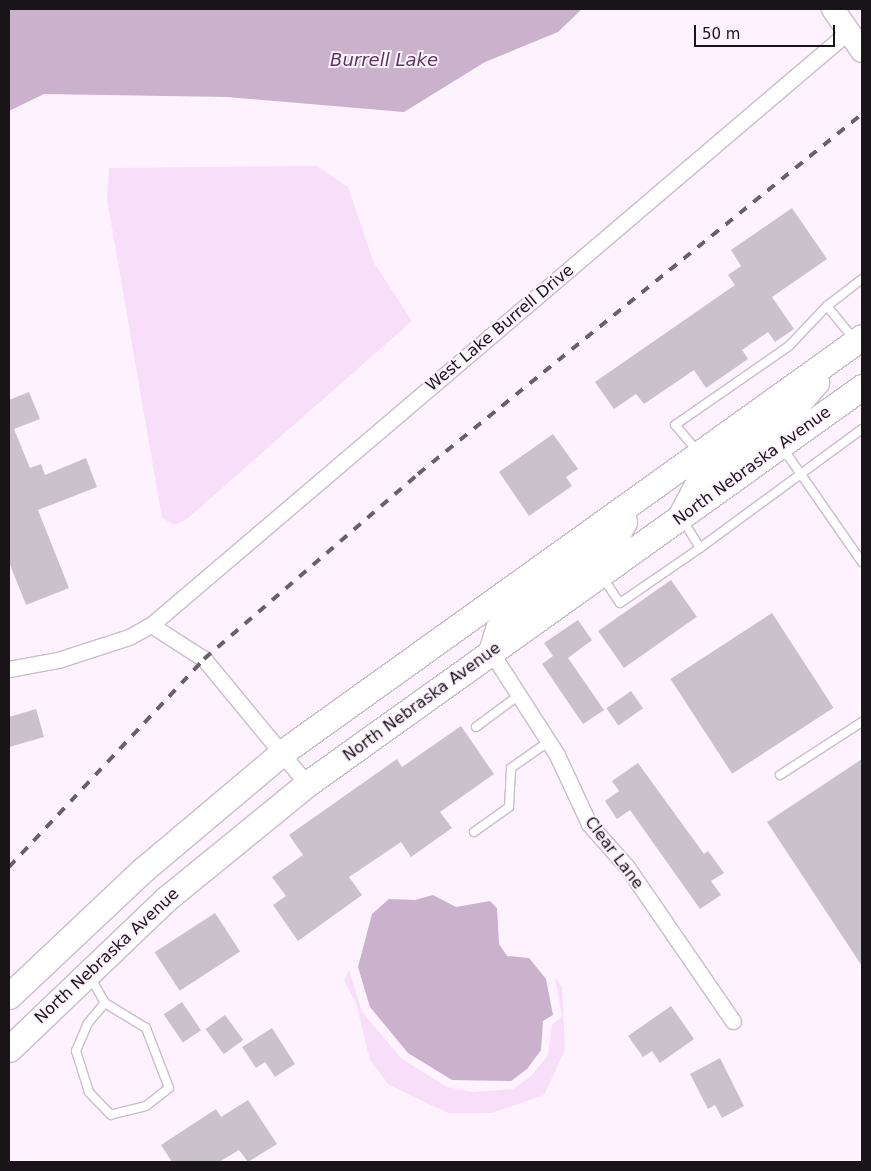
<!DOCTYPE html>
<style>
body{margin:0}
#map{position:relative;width:871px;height:1171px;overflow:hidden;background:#fdf2fe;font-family:"DejaVu Sans",sans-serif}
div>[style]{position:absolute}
.green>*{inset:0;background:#f7dffa}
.water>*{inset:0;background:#cab2cd}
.building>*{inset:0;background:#cbc1cc;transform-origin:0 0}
.roads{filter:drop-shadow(1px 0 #c9beca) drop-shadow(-1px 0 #c9beca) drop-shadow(0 1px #c9beca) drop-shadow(0 -1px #c9beca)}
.lane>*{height:8px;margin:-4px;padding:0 4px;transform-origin:4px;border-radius:4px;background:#fff}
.street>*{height:15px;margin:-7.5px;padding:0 7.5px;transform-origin:7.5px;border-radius:7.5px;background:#fff}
.secondary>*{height:22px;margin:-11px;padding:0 11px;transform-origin:11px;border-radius:11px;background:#fff}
.primary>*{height:25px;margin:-12.5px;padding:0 12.5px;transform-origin:12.5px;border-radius:12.5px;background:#fff}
.rail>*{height:4px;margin-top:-2px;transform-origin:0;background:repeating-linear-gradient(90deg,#676167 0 9px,transparent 0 18px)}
span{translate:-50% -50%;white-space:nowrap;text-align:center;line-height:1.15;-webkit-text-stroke:4px #fdf2fe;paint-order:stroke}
.street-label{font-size:16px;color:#181418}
.water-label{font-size:18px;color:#59375e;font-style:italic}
.frame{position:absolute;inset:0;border:10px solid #181418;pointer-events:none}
.scale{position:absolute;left:694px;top:25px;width:141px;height:22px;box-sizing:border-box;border:2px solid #181418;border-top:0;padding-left:6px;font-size:15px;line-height:18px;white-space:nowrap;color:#181418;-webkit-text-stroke:4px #fdf2fe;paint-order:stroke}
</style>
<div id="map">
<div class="green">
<i style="clip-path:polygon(317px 166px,348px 187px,374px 263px,412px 321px,187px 519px,174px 525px,162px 518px,107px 199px,109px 168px)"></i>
<i style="clip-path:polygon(349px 970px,362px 1012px,402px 1059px,447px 1087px,473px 1092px,513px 1089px,531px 1076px,548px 1055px,552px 1025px,562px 1016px,555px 977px,562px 987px,565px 1050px,544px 1095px,492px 1113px,448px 1113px,389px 1085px,370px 1060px,356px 1003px,344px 980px)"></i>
</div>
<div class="water">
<i style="clip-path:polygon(9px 9px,582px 9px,558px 32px,485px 62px,404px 112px,227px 97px,44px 94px,9px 111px)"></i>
<i style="clip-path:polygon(433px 895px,456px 907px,490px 901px,497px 908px,499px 944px,507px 956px,529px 958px,546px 979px,553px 1015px,543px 1021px,541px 1050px,527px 1069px,511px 1081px,452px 1080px,408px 1053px,370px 1007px,358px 967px,372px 914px,389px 899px,415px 900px)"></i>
</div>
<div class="building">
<i style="clip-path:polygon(792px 208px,827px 259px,772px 297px,794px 329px,775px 342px,768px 332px,742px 350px,748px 359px,706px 388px,694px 370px,644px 404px,636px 394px,614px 409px,595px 382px,735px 285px,728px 275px,741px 266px,731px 250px)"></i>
<i style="clip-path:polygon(29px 392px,40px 419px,14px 429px,30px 468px,41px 464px,45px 475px,86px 458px,97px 487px,38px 510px,69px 588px,26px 605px,9px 562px,9px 400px)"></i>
<i style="clip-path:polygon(553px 434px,578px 469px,566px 477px,572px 486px,529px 516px,499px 472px)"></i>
<i style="left:671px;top:580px;width:45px;height:89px;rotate:55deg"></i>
<i style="left:772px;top:613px;width:113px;height:121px;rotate:57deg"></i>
<i style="clip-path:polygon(578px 620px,592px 640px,568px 658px,604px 710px,583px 724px,542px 664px,553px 656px,544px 643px)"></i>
<i style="left:631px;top:691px;width:21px;height:30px;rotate:55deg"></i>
<i style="clip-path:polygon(36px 709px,44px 737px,9px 747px,9px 717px)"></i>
<i style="clip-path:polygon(461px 726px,494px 774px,440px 812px,452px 828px,411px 857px,401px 842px,349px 877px,362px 895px,298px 941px,273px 905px,286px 896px,272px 877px,303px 855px,289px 835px,397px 759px,402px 767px)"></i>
<i style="clip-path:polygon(862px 759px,862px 966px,767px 822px)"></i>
<i style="clip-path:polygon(638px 763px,704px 854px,708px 851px,724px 873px,711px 881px,721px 895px,700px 909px,630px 810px,617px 819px,605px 801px,619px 791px,612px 781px)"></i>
<i style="left:215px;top:913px;width:46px;height:72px;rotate:57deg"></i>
<i style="left:182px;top:1002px;width:34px;height:22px;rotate:56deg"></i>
<i style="clip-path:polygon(671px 1006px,694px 1039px,660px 1063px,652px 1051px,643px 1057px,628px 1036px)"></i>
<i style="left:225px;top:1015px;width:31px;height:24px;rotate:54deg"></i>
<i style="clip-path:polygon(272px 1028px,295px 1064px,275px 1077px,265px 1062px,256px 1068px,242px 1047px)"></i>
<i style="clip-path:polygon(720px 1058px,744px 1106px,722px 1118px,715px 1105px,708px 1109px,690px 1074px)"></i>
<i style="clip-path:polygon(248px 1100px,277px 1144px,248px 1162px,239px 1150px,219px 1162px,172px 1162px,161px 1145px,216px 1109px,221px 1117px)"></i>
</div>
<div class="roads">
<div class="lane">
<i style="left:827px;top:306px;width:41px;rotate:50.9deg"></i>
<i style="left:782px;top:447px;width:140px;rotate:55.2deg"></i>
<i style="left:698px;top:452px;width:35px;rotate:-130deg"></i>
<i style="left:675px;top:425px;width:139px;rotate:-34.7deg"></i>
<i style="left:789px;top:346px;width:55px;rotate:-46.5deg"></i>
<i style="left:827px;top:306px;width:44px;rotate:-37.6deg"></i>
<i style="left:682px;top:519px;width:34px;rotate:58deg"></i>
<i style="left:700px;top:548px;width:201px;rotate:-36.3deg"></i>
<i style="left:603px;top:578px;width:30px;rotate:56deg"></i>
<i style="left:620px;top:603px;width:97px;rotate:-34.5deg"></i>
<i style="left:476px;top:727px;width:54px;rotate:-36.7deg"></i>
<i style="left:780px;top:775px;width:98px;rotate:-32.9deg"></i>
<i style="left:474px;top:832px;width:43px;rotate:-35.5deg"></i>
<i style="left:509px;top:807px;width:39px;rotate:-87deg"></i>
<i style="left:511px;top:768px;width:45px;rotate:-35.1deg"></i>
<i style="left:90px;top:977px;width:30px;rotate:60deg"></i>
<i style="left:105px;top:1003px;width:48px;rotate:31.4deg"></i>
<i style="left:146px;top:1028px;width:64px;rotate:69deg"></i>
<i style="left:169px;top:1088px;width:29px;rotate:142deg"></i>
<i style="left:146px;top:1106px;width:36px;rotate:166deg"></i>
<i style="left:111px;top:1115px;width:32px;rotate:-134deg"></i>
<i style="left:89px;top:1092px;width:43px;rotate:-107.6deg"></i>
<i style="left:76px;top:1051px;width:30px;rotate:-67deg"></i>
<i style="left:88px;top:1023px;width:26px;rotate:-50deg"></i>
</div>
<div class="street">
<i style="left:151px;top:625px;width:917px;rotate:-40.4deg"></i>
<i style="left:491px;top:652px;width:122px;rotate:57.3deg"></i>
<i style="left:557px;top:755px;width:76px;rotate:65.1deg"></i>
<i style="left:589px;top:824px;width:57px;rotate:48.5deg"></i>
<i style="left:627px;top:867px;width:187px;rotate:55.5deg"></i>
<i style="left:9px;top:669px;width:50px;rotate:-10.4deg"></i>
<i style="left:58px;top:660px;width:75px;rotate:-17.9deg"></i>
<i style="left:129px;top:637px;width:25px;rotate:-29deg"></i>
<i style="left:151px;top:625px;width:63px;rotate:32.7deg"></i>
<i style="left:204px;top:659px;width:162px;rotate:50.5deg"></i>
</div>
<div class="secondary">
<i style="left:833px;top:9px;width:51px;rotate:55.4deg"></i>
</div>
<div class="primary">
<i style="left:682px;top:513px;width:38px;rotate:-62deg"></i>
<i style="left:700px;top:479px;width:115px;rotate:-36.9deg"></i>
<i style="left:792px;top:410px;width:37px;rotate:-49deg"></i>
<i style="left:491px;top:652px;width:24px;rotate:-73deg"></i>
<i style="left:498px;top:629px;width:11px;rotate:-52deg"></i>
<i style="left:505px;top:620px;width:137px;rotate:-36.7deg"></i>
<i style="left:615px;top:538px;width:18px;rotate:-61deg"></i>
<i style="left:624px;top:522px;width:12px;rotate:-104deg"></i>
<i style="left:9px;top:996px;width:185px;rotate:-43.3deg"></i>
<i style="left:144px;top:869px;width:182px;rotate:-40.1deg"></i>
<i style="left:283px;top:752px;width:712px;rotate:-35.63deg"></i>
<i style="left:9px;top:1049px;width:217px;rotate:-43.7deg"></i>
<i style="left:166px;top:899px;width:182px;rotate:-39.2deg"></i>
<i style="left:307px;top:784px;width:682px;rotate:-35.58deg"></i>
</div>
</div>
<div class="rail">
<i style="left:9px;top:867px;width:285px;rotate:-46.8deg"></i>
<i style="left:204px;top:659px;width:283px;rotate:-40.8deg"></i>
<i style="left:418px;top:474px;width:572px;rotate:-39.04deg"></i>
</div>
<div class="street-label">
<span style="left:500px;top:328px;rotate:-40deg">West Lake Burrell Drive</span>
<span style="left:752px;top:466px;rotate:-36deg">North Nebraska Avenue</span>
<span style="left:422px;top:702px;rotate:-36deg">North Nebraska Avenue</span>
<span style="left:614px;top:853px;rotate:53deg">Clear Lane</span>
<span style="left:107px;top:956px;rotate:-43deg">North Nebraska Avenue</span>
</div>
<div class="water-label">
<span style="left:384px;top:60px">Burrell Lake</span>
</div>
<div class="frame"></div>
<div class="scale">50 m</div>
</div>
